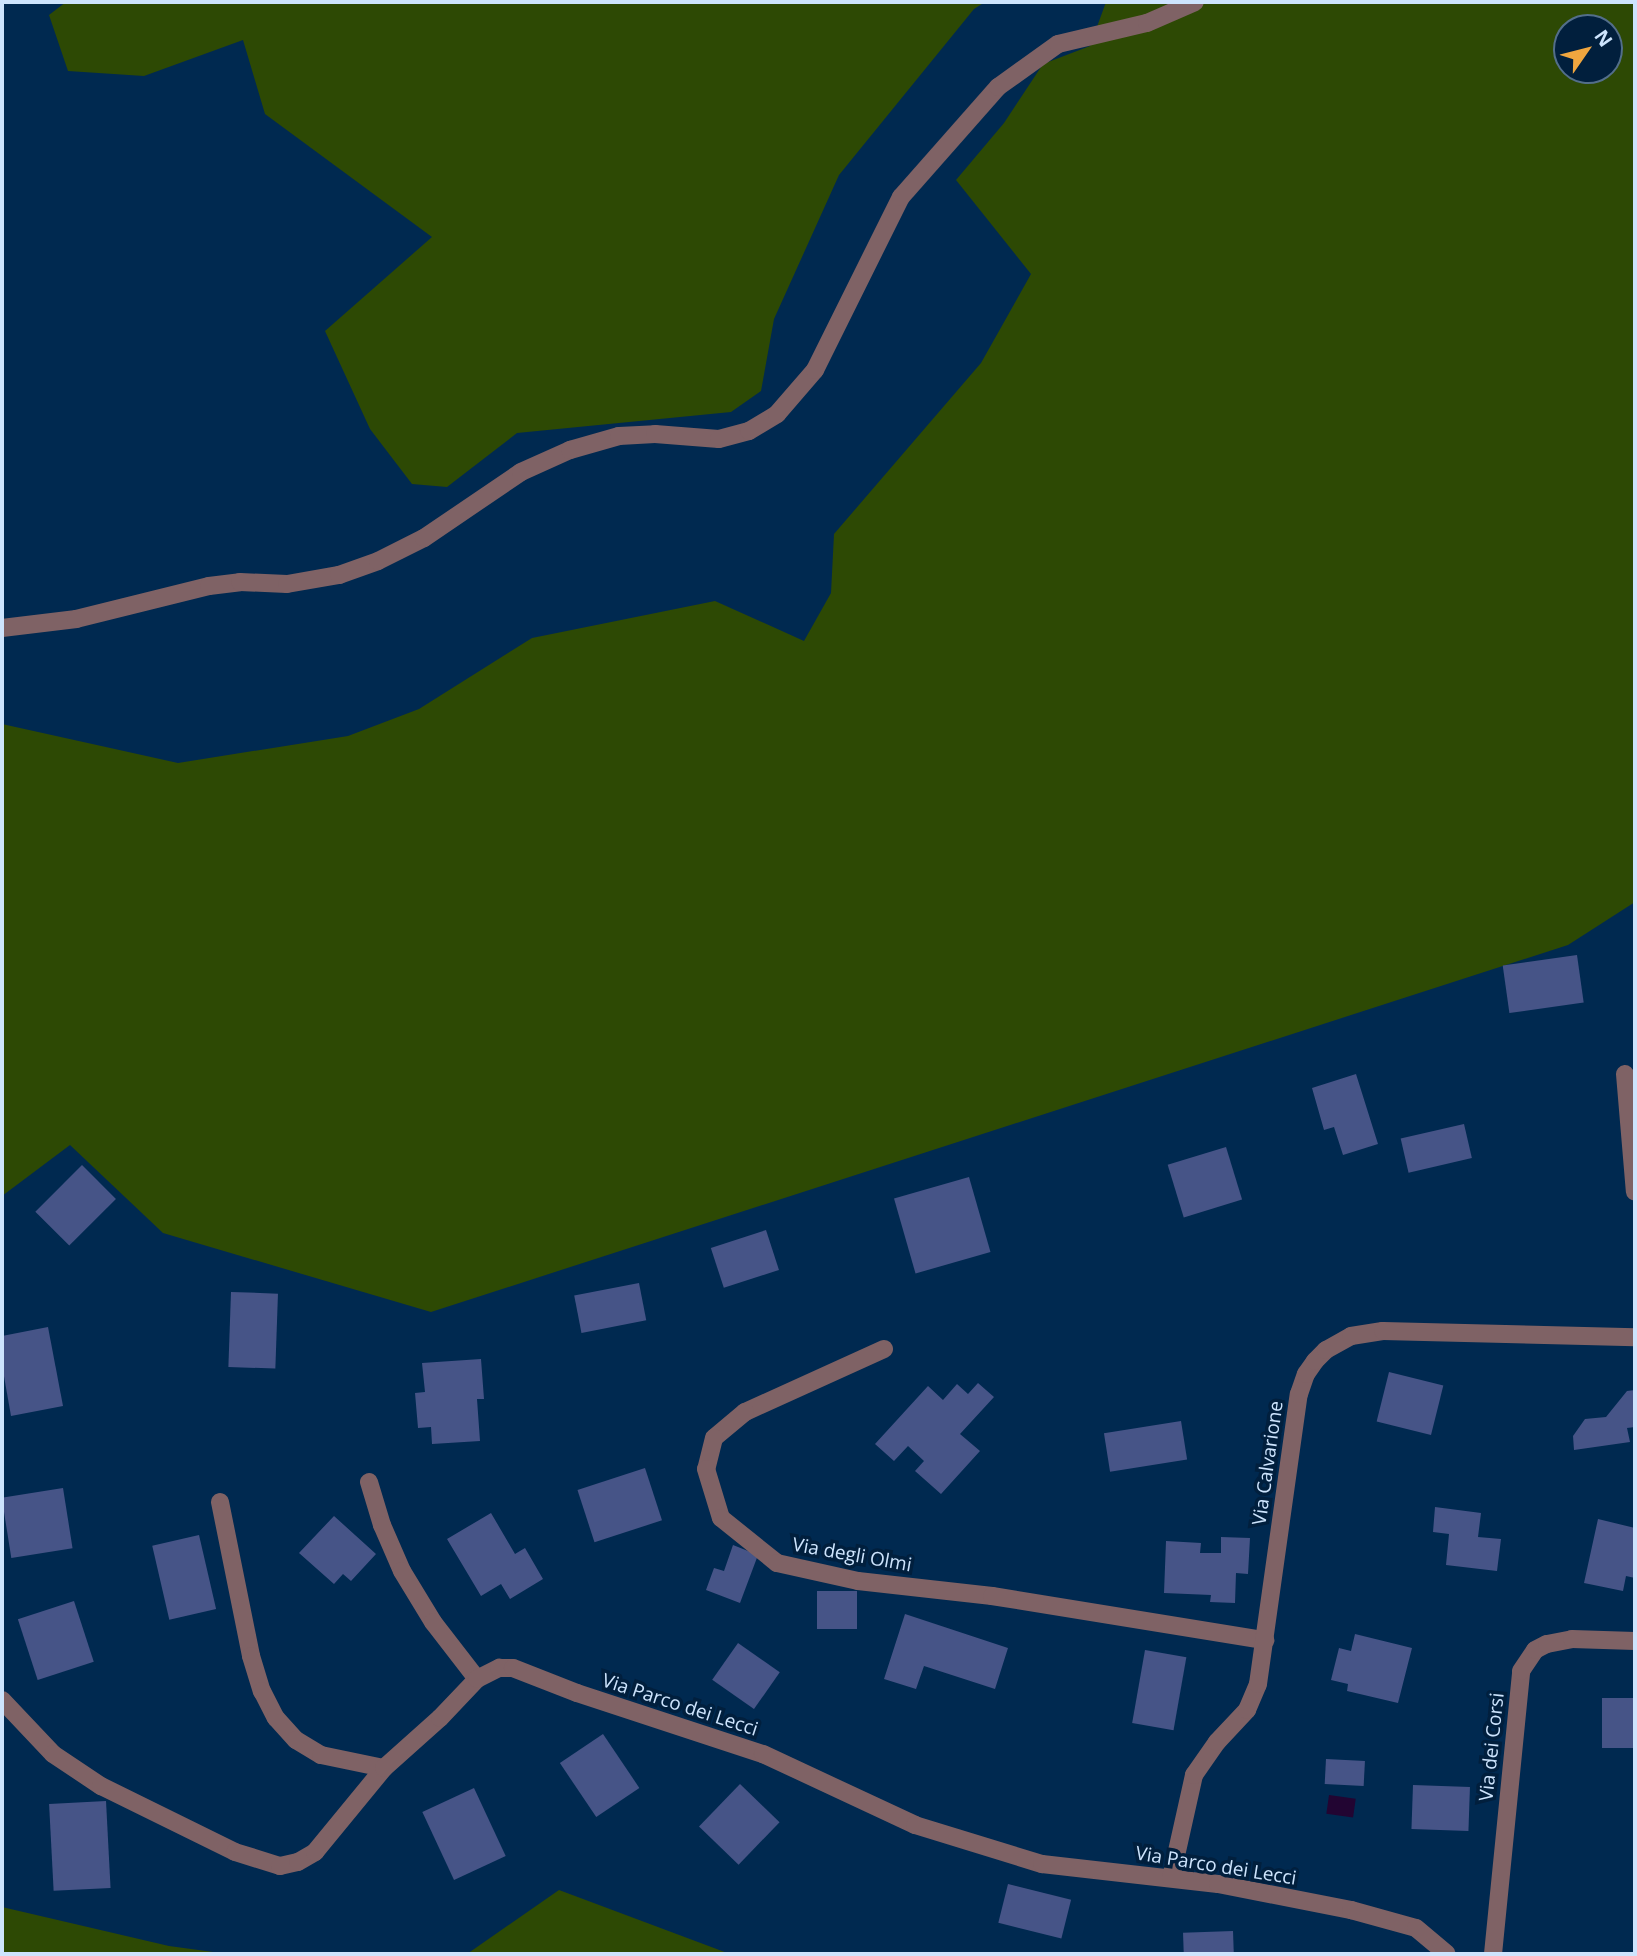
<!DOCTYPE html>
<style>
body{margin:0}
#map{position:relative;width:1637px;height:1956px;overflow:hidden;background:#002950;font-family:"Open Sans",sans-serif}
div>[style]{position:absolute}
.green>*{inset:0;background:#2d4904}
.water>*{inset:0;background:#220532;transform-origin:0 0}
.building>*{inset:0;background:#465487;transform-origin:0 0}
.minor>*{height:18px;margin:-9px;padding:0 9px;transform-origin:9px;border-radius:9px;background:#7f6265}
span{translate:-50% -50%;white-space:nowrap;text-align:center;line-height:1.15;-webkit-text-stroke:7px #011f3d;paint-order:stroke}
.street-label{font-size:19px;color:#cde4fd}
.frame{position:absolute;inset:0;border:4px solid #cde4fd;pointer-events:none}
.north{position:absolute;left:1553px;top:14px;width:70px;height:70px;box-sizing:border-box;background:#011f3d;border:2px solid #536e8a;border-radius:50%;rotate:55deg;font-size:19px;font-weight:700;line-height:28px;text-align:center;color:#cde4fd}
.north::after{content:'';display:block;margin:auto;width:24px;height:32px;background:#f0a63f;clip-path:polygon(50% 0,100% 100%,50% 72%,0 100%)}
</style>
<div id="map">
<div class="green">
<i style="clip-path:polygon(66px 2px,985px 2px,974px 9px,839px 175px,774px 319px,761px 391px,731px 412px,517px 433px,447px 487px,412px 484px,370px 429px,325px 331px,432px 237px,265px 114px,243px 40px,144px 76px,68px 71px,49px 15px)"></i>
<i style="clip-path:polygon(evenodd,1106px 2px,1635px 2px,1635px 902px,1568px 945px,431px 1312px,163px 1233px,70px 1145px,2px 1196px,2px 724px,178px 763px,348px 736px,419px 709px,532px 638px,715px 601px,804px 641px,831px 593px,834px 534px,981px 363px,1031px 274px,956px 180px,1004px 123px,1043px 64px,1090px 46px,1106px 2px,1567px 28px,1609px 28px,1609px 70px,1567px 70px,1567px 28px)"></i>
<i style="clip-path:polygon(559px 1890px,730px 1954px,467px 1954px)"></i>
<i style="clip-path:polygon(2px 1907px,169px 1946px,228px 1954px,2px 1954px)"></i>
</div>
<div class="water">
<i style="left:1329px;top:1795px;width:27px;height:19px;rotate:8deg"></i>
</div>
<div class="building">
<i style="left:1577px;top:955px;width:48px;height:75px;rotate:82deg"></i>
<i style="clip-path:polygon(1356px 1074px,1378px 1144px,1343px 1155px,1334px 1127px,1324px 1130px,1312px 1088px)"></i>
<i style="left:1464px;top:1124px;width:35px;height:65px;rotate:77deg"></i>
<i style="left:1226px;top:1147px;width:55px;height:61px;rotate:73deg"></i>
<i style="left:82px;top:1165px;width:48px;height:66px;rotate:45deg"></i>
<i style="left:969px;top:1177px;width:78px;height:78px;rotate:74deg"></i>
<i style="left:766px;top:1230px;width:42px;height:58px;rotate:72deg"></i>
<i style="left:639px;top:1283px;width:38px;height:66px;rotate:79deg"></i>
<i style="left:231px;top:1292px;width:47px;height:75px;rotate:2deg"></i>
<i style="clip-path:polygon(48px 1327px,63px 1406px,11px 1416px,2px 1365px,2px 1336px)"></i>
<i style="clip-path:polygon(481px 1359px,484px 1399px,477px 1399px,480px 1441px,432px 1444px,431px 1427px,418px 1428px,415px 1393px,425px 1392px,422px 1363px)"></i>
<i style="left:1389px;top:1372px;width:56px;height:51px;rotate:14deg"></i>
<i style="clip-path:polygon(978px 1383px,994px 1397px,960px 1434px,980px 1451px,941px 1494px,915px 1471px,924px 1461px,908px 1446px,894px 1461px,875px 1444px,928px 1386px,943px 1400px,957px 1384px,968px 1394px)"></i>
<i style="clip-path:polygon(1635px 1390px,1635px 1427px,1627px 1428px,1630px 1442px,1574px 1450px,1573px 1436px,1585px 1419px,1606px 1417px,1627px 1391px)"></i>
<i style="left:1181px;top:1421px;width:39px;height:78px;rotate:81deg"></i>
<i style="left:645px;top:1468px;width:55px;height:71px;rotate:72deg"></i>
<i style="left:63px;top:1488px;width:61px;height:62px;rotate:81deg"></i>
<i style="clip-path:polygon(1435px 1507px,1481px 1513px,1478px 1537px,1501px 1539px,1497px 1571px,1446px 1565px,1449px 1534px,1433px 1532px)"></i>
<i style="clip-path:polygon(491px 1513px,515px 1554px,525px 1548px,543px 1579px,510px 1599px,501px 1584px,481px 1596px,447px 1539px)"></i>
<i style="clip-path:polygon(334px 1516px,376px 1554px,351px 1581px,343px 1574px,334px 1584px,299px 1553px)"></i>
<i style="clip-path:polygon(1598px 1519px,1635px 1528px,1635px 1578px,1626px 1576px,1623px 1591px,1584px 1583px)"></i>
<i style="left:199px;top:1535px;width:76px;height:48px;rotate:77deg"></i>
<i style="clip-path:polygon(1221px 1537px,1250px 1538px,1248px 1574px,1236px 1573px,1235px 1603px,1210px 1602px,1211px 1595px,1164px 1593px,1166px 1541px,1201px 1543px,1200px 1553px,1221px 1553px)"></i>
<i style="clip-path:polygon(733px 1545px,758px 1555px,740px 1603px,706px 1590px,714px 1568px,724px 1571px)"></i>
<i style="left:817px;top:1591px;width:40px;height:38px"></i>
<i style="left:74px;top:1601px;width:64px;height:59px;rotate:72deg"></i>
<i style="clip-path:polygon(905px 1614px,1008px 1648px,995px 1689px,924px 1666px,916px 1689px,884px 1679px)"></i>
<i style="clip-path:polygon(1355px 1634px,1412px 1648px,1398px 1703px,1347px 1691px,1348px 1684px,1331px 1680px,1339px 1648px,1351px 1651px)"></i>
<i style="left:738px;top:1643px;width:51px;height:45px;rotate:35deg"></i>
<i style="left:1145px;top:1650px;width:42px;height:74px;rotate:10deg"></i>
<i style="left:1635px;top:1698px;width:50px;height:33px;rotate:90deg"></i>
<i style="left:603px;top:1734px;width:65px;height:52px;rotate:56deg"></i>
<i style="left:1326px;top:1759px;width:39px;height:25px;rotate:3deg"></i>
<i style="left:740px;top:1784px;width:55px;height:59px;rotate:44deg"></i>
<i style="left:1413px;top:1785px;width:57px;height:44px;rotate:2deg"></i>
<i style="left:474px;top:1788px;width:75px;height:57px;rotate:65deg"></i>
<i style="left:106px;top:1801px;width:87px;height:57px;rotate:87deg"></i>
<i style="left:1008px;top:1884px;width:65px;height:40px;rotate:14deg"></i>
<i style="left:1233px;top:1931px;width:23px;height:50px;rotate:88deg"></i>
</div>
<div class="minor">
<i style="left:2px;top:628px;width:75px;rotate:-6.9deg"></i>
<i style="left:76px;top:619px;width:137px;rotate:-13.9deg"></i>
<i style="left:209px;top:586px;width:31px;rotate:-7deg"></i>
<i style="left:240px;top:582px;width:47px;rotate:2.4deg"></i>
<i style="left:287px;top:584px;width:53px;rotate:-9.8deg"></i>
<i style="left:339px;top:575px;width:41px;rotate:-19.7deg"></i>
<i style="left:378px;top:561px;width:51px;rotate:-26.6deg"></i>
<i style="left:424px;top:538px;width:117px;rotate:-34.2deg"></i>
<i style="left:521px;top:472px;width:54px;rotate:-24.2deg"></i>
<i style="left:570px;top:450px;width:51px;rotate:-15.9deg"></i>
<i style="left:619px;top:436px;width:36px;rotate:-3deg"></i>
<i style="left:655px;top:434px;width:64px;rotate:4.5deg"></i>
<i style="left:719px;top:439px;width:31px;rotate:-15deg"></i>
<i style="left:749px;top:431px;width:33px;rotate:-31deg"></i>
<i style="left:777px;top:414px;width:58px;rotate:-49.2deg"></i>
<i style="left:815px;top:370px;width:193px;rotate:-63.6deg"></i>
<i style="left:901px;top:197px;width:147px;rotate:-48.6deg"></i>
<i style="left:998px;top:87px;width:74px;rotate:-35.6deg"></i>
<i style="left:1058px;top:44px;width:91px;rotate:-13.3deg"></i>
<i style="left:1147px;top:23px;width:52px;rotate:-23.6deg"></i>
<i style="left:1625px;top:1074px;width:118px;rotate:85.2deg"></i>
<i style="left:884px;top:1349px;width:153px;rotate:155.6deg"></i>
<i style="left:745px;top:1412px;width:40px;rotate:140deg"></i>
<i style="left:714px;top:1438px;width:32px;rotate:104deg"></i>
<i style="left:706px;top:1469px;width:51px;rotate:73deg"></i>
<i style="left:721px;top:1518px;width:72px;rotate:38.8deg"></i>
<i style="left:777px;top:1563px;width:83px;rotate:12.5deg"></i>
<i style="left:858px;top:1581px;width:135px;rotate:6.4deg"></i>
<i style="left:992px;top:1596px;width:277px;rotate:9.2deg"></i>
<i style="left:369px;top:1482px;width:45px;rotate:73.2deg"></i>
<i style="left:382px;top:1525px;width:50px;rotate:66.5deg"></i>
<i style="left:402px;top:1571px;width:60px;rotate:58.7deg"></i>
<i style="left:433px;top:1622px;width:72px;rotate:52.3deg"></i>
<i style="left:220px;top:1502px;width:157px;rotate:78.6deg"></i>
<i style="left:251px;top:1656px;width:37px;rotate:73deg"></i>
<i style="left:262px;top:1691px;width:30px;rotate:63deg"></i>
<i style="left:276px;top:1718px;width:30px;rotate:48deg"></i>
<i style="left:296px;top:1740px;width:29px;rotate:31deg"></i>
<i style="left:321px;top:1755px;width:64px;rotate:11.7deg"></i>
<i style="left:2px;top:1700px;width:74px;rotate:46.6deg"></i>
<i style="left:53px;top:1754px;width:58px;rotate:33.7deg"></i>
<i style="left:101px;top:1786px;width:149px;rotate:26.2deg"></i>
<i style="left:235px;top:1852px;width:47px;rotate:17.3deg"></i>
<i style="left:280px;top:1866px;width:18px;rotate:-13deg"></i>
<i style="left:298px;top:1862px;width:20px;rotate:-30deg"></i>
<i style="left:315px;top:1852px;width:109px;rotate:-50.6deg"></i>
<i style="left:384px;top:1768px;width:75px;rotate:-41.8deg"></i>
<i style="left:440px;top:1718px;width:54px;rotate:-46.5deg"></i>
<i style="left:477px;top:1679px;width:25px;rotate:-27deg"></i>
<i style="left:499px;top:1668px;width:14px"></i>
<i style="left:513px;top:1668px;width:69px;rotate:21.3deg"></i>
<i style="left:577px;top:1693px;width:196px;rotate:18.2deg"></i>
<i style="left:763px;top:1754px;width:168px;rotate:25deg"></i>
<i style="left:915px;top:1825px;width:133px;rotate:17.1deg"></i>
<i style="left:1042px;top:1864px;width:177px;rotate:6.5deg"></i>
<i style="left:1218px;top:1884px;width:136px;rotate:11.1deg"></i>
<i style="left:1351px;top:1910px;width:67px;rotate:15.5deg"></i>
<i style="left:1416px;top:1928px;width:40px;rotate:40deg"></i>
<i style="left:1171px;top:1878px;width:106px;rotate:-77.4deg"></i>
<i style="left:1194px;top:1775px;width:40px;rotate:-55.1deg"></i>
<i style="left:1217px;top:1742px;width:44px;rotate:-46.8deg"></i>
<i style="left:1247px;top:1710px;width:28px;rotate:-67deg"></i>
<i style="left:1258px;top:1684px;width:293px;rotate:-82deg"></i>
<i style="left:1299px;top:1394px;width:21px;rotate:-71deg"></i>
<i style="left:1306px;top:1374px;width:16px;rotate:-55deg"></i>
<i style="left:1315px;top:1361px;width:16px;rotate:-45deg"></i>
<i style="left:1326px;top:1350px;width:29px;rotate:-29deg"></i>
<i style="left:1351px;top:1336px;width:32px;rotate:-9deg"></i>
<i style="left:1383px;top:1331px;width:252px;rotate:1.4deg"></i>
<i style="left:1493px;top:1954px;width:284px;rotate:-84.3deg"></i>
<i style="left:1521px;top:1671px;width:25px;rotate:-56deg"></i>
<i style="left:1535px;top:1650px;width:13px;rotate:-27deg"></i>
<i style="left:1547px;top:1644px;width:25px;rotate:-11deg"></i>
<i style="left:1572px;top:1639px;width:63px;rotate:1.8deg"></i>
</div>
<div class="street-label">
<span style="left:1268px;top:1463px;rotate:-82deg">Via Calvarione</span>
<span style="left:852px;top:1555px;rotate:10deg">Via degli Olmi</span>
<span style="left:680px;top:1705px;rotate:18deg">Via Parco dei Lecci</span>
<span style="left:1492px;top:1747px;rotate:-84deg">Via dei Corsi</span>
<span style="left:1216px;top:1866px;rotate:9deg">Via Parco dei Lecci</span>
</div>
<div class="frame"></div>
<div class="north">N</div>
</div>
